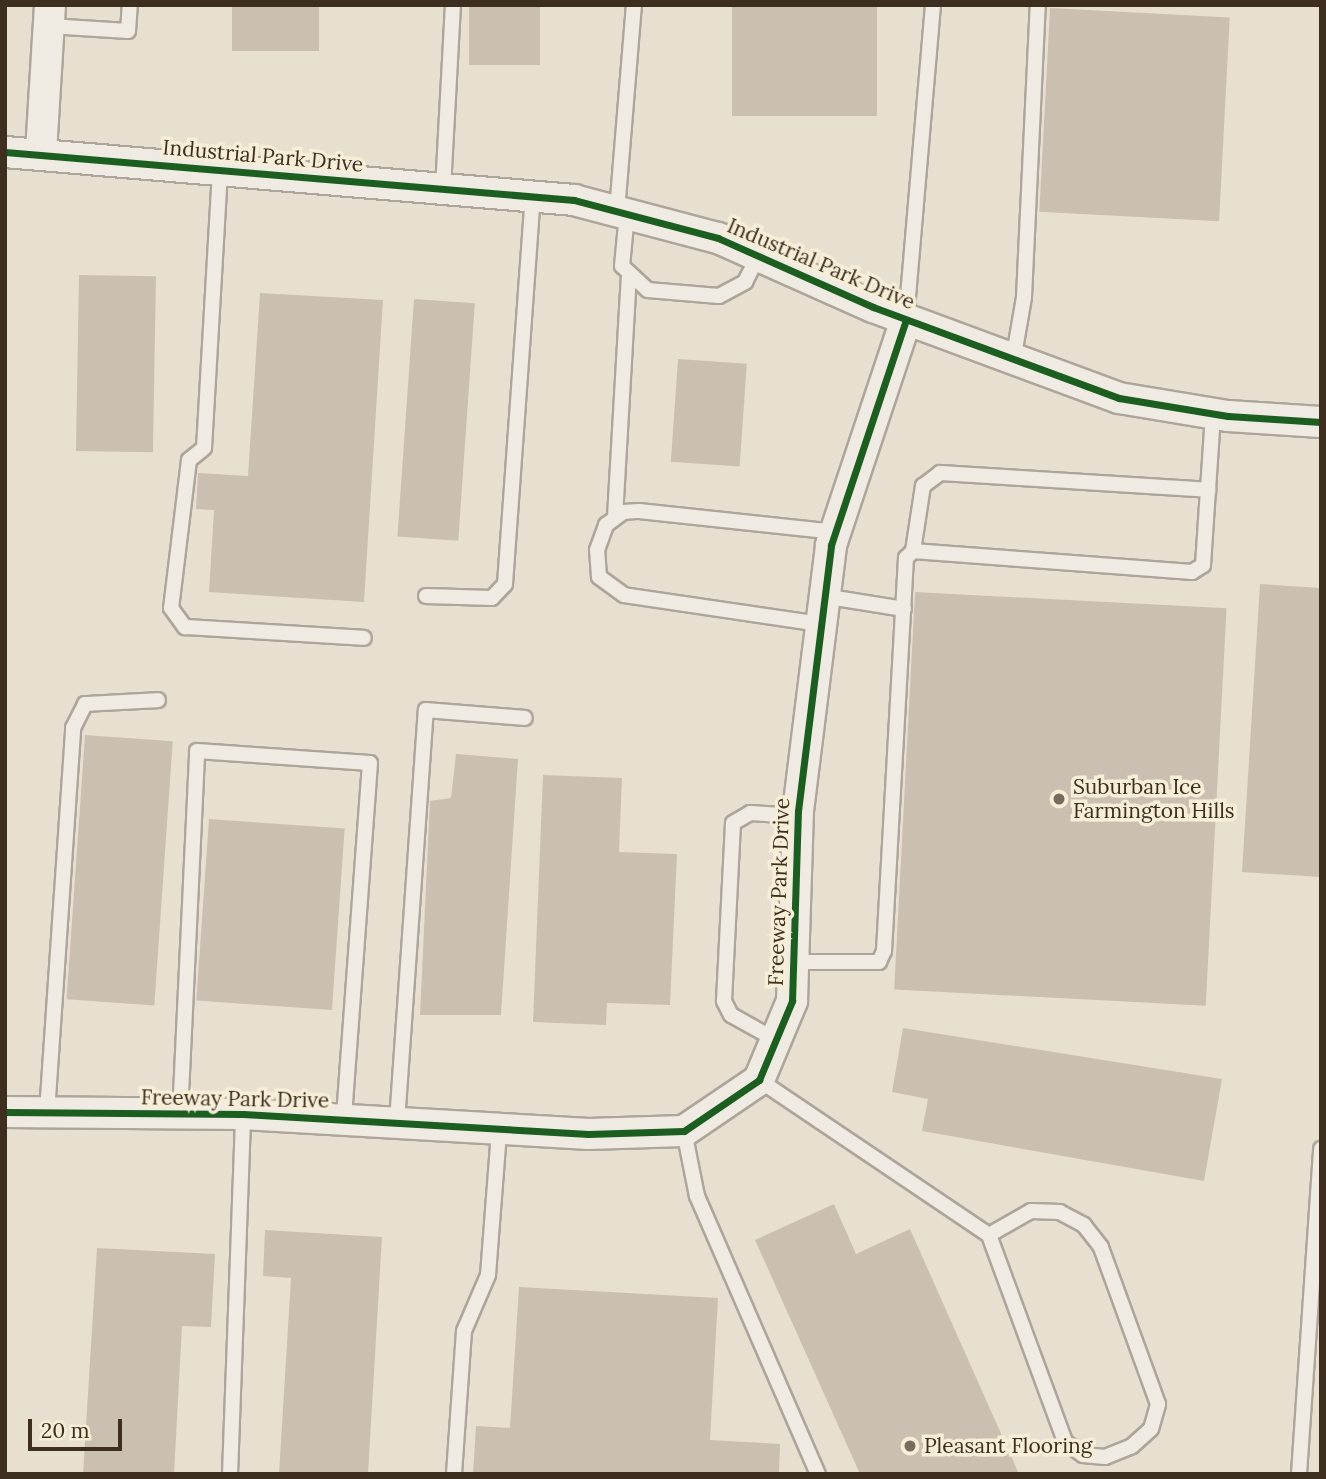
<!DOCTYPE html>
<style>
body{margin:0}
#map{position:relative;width:1326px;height:1479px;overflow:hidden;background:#e7e0d1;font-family:Lora,serif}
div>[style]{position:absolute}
.building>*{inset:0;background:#cbbfb2;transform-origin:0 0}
.roads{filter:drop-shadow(2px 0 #ada599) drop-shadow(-2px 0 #ada599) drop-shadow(0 2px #ada599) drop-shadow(0 -2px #ada599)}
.service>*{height:14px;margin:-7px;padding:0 7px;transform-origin:7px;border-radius:7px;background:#efebe3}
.minor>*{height:30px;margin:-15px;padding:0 15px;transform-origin:15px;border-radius:15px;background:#efebe3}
.cycleway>*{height:7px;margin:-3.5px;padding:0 3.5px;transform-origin:3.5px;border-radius:3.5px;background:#1b5e20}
.dots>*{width:19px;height:19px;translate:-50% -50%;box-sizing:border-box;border:4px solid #f7eed8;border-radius:50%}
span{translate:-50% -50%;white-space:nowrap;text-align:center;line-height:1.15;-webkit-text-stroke:7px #f7eed8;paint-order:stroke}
.street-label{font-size:21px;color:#3d2e20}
.poi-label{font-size:21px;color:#3d2e20}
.left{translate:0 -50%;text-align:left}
.frame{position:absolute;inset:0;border:7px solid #3d2e20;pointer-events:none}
.scale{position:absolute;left:28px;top:1419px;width:94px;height:32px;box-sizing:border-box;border:4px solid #3d2e20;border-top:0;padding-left:9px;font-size:21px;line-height:24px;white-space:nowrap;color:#3d2e20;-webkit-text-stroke:5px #f7eed8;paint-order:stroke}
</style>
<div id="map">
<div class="building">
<i style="left:232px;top:5px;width:87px;height:46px"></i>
<i style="left:469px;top:5px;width:71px;height:60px"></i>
<i style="left:732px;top:5px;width:145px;height:111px"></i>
<i style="left:1050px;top:8px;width:180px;height:204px;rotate:3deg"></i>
<i style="left:79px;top:275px;width:77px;height:176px;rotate:1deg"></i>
<i style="clip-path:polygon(260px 293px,383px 300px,364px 602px,209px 592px,214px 510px,196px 509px,198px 473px,248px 476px)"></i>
<i style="left:414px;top:299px;width:61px;height:238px;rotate:4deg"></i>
<i style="left:678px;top:359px;width:69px;height:103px;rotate:4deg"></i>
<i style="clip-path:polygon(1260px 584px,1321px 588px,1321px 877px,1242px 872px)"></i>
<i style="left:915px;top:592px;width:312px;height:398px;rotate:3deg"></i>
<i style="left:85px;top:735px;width:88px;height:265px;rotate:4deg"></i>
<i style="clip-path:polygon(456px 754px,518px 759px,501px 1015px,420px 1015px,430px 801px,451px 798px)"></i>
<i style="clip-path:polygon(543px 775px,622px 778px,619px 852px,677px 854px,670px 1005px,607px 1003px,606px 1025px,533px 1022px)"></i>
<i style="left:209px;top:819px;width:136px;height:182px;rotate:4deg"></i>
<i style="clip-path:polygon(903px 1028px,1222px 1079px,1204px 1181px,922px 1131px,928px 1099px,892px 1092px)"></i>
<i style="clip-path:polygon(834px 1204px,856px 1254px,910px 1229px,1019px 1474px,860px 1474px,755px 1240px)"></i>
<i style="clip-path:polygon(265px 1230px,382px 1237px,368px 1474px,279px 1474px,291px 1278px,263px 1276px)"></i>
<i style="clip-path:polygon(97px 1248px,215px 1254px,211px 1327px,182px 1326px,174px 1474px,83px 1474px)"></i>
<i style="clip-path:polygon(519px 1287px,718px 1298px,710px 1440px,780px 1444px,779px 1474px,473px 1474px,476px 1426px,510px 1428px)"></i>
</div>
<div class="roads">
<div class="service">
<i style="left:49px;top:26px;width:79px;rotate:3.6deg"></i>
<i style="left:128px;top:31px;width:26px;rotate:-86deg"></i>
<i style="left:220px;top:171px;width:277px;rotate:93.3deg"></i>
<i style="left:204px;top:448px;width:19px;rotate:141deg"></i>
<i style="left:189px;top:460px;width:149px;rotate:96.9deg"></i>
<i style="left:171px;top:608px;width:24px;rotate:54deg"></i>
<i style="left:185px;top:627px;width:179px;rotate:3.5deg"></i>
<i style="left:443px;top:189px;width:184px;rotate:-86.9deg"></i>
<i style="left:617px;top:211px;width:207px;rotate:-85.3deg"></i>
<i style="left:627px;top:214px;width:52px;rotate:95.5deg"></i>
<i style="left:622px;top:266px;width:35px;rotate:43deg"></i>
<i style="left:648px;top:290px;width:71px;rotate:4.8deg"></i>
<i style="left:719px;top:296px;width:30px;rotate:-28deg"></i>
<i style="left:745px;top:282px;width:29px;rotate:-63deg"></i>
<i style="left:906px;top:320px;width:316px;rotate:-85.1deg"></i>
<i style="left:1013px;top:361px;width:65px;rotate:-80.2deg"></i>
<i style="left:1024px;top:297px;width:292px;rotate:-87.3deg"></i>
<i style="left:615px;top:517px;width:240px;rotate:-86.7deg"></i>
<i style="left:913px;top:551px;width:66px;rotate:-81.3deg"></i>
<i style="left:923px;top:486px;width:21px;rotate:-37deg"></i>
<i style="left:940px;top:473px;width:269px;rotate:3.6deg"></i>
<i style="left:426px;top:596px;width:66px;rotate:1.7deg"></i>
<i style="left:492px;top:598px;width:19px;rotate:-47deg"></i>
<i style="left:505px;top:584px;width:388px;rotate:-85.9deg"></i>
<i style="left:823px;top:596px;width:82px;rotate:9.1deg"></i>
<i style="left:820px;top:624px;width:198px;rotate:-171.6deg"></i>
<i style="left:624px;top:595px;width:31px;rotate:-144deg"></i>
<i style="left:599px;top:577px;width:27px;rotate:-94deg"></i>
<i style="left:597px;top:550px;width:27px;rotate:-70deg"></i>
<i style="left:606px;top:525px;width:21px;rotate:-37deg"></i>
<i style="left:623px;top:512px;width:16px;rotate:-4deg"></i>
<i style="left:639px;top:511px;width:198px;rotate:6.1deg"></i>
<i style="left:793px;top:962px;width:86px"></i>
<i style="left:879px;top:962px;width:12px;rotate:-66deg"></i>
<i style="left:884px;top:951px;width:394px;rotate:-86.8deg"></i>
<i style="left:906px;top:558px;width:10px;rotate:-45deg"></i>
<i style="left:913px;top:551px;width:280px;rotate:4.3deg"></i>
<i style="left:1192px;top:572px;width:13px;rotate:-32deg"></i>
<i style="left:1203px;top:565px;width:151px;rotate:-86.2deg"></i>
<i style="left:776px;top:1040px;width:51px;rotate:-150.9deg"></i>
<i style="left:731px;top:1015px;width:16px;rotate:-117deg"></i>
<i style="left:724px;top:1001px;width:178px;rotate:-87.1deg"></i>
<i style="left:733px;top:823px;width:20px;rotate:-30deg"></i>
<i style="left:750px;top:813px;width:48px;rotate:3.6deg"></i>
<i style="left:759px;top:1080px;width:277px;rotate:34deg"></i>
<i style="left:989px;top:1235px;width:221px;rotate:69.8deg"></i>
<i style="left:1065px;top:1442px;width:22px;rotate:36deg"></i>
<i style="left:1083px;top:1455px;width:22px;rotate:5deg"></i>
<i style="left:1105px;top:1457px;width:29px;rotate:-22deg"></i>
<i style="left:1132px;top:1446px;width:25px;rotate:-42deg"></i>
<i style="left:1151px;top:1429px;width:26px;rotate:-74deg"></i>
<i style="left:1158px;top:1404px;width:167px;rotate:-110deg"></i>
<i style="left:1101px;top:1247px;width:28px;rotate:-128deg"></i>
<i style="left:1084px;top:1225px;width:27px;rotate:-152deg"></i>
<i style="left:1060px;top:1212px;width:29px;rotate:-178deg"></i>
<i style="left:1031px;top:1211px;width:48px;rotate:150.3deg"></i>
<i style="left:47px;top:1113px;width:386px;rotate:-86.1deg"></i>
<i style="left:73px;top:728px;width:27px;rotate:-63deg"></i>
<i style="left:85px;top:704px;width:73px;rotate:-3.1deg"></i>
<i style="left:180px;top:1116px;width:365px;rotate:-87.3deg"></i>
<i style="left:197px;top:751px;width:173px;rotate:4deg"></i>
<i style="left:370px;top:763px;width:357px;rotate:94.2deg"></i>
<i style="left:397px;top:1122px;width:413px;rotate:-86deg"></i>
<i style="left:426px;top:710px;width:99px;rotate:4.6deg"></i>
<i style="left:684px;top:1131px;width:66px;rotate:78.7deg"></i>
<i style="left:697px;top:1196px;width:303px;rotate:66.5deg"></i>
<i style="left:230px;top:1474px;width:360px;rotate:-87.9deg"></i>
<i style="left:454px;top:1474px;width:143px;rotate:-86deg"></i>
<i style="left:464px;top:1331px;width:61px;rotate:-66.8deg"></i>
<i style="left:488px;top:1275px;width:143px;rotate:-85.6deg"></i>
<i style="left:1299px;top:1474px;width:326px;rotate:-86.1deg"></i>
</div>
<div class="minor">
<i style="left:5px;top:152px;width:571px;rotate:4.82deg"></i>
<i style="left:574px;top:200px;width:149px;rotate:14.8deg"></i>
<i style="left:718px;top:238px;width:170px;rotate:24deg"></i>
<i style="left:873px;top:307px;width:262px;rotate:20.3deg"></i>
<i style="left:1119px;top:398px;width:110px;rotate:9.4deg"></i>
<i style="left:1228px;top:416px;width:93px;rotate:3.7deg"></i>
<i style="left:41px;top:152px;width:147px;rotate:-86.5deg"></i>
<i style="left:5px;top:1112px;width:238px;rotate:0.5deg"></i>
<i style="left:243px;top:1114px;width:346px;rotate:3.3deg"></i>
<i style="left:588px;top:1134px;width:96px;rotate:-1.8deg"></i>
<i style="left:684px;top:1131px;width:91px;rotate:-34.2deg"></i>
<i style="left:759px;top:1080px;width:86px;rotate:-67.3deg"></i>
<i style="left:792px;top:1001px;width:190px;rotate:-88.2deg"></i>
<i style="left:798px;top:811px;width:268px;rotate:-82.9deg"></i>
<i style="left:831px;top:545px;width:237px;rotate:-71.6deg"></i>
</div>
</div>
<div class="cycleway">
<i style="left:5px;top:152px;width:571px;rotate:4.82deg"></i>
<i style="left:574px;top:200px;width:149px;rotate:14.8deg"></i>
<i style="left:718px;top:238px;width:170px;rotate:24deg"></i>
<i style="left:873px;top:307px;width:262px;rotate:20.3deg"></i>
<i style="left:1119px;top:398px;width:110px;rotate:9.4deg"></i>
<i style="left:1228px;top:416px;width:93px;rotate:3.7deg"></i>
<i style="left:5px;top:1112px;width:238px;rotate:0.5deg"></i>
<i style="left:243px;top:1114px;width:346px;rotate:3.3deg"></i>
<i style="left:588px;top:1134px;width:96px;rotate:-1.8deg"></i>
<i style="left:684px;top:1131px;width:91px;rotate:-34.2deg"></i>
<i style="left:759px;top:1080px;width:86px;rotate:-67.3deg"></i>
<i style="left:792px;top:1001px;width:190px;rotate:-88.2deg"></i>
<i style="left:798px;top:811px;width:268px;rotate:-82.9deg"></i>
<i style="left:831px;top:545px;width:237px;rotate:-71.6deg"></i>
</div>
<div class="dots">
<i style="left:1059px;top:799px;background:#786c5e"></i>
<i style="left:910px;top:1446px;background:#786c5e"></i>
</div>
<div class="street-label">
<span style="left:263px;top:156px;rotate:5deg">Industrial Park Drive</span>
<span style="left:821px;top:264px;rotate:23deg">Industrial Park Drive</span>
<span style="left:779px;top:892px;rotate:-88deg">Freeway Park Drive</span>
<span style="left:235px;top:1099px;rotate:1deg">Freeway Park Drive</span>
</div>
<div class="poi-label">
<span class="left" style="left:1073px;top:799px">Suburban Ice<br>Farmington Hills</span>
<span class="left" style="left:924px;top:1446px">Pleasant Flooring</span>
</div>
<div class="frame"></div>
<div class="scale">20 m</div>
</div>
